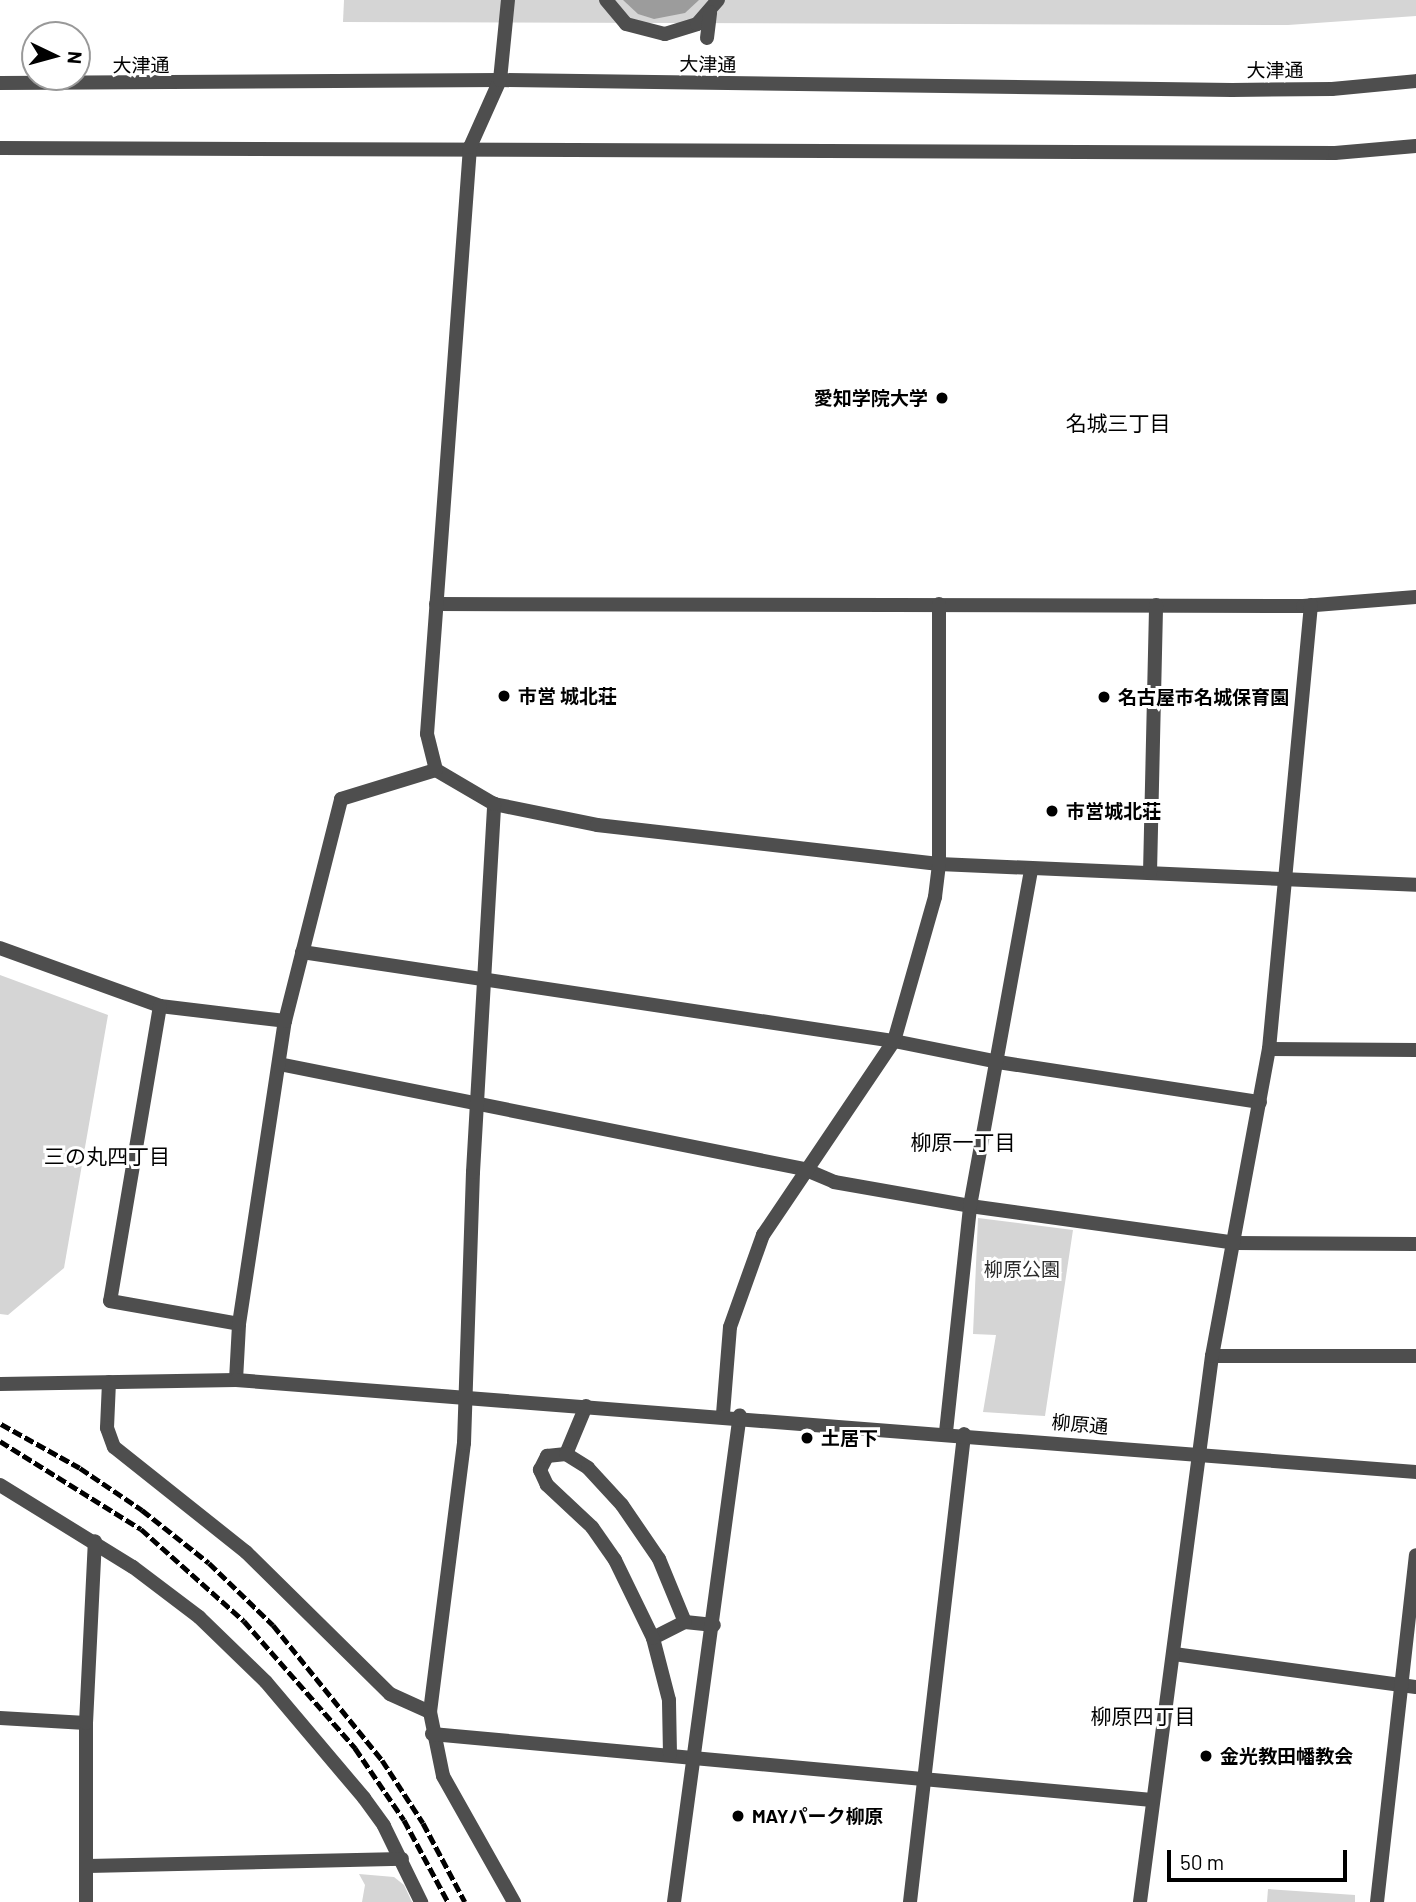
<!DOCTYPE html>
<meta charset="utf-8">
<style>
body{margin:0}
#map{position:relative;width:1416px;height:1902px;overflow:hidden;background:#fff;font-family:Barlow,"Noto Sans JP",sans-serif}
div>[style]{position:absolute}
.green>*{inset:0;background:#d5d5d5}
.water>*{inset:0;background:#9c9c9c}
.pedestrian>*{height:14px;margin:-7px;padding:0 7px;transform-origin:7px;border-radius:7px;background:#4e4e4e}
.minor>*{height:14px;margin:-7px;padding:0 7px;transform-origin:7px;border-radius:7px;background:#4e4e4e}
.tertiary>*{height:14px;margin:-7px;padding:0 7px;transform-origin:7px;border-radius:7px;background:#4e4e4e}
.rail>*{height:5px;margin-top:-2.5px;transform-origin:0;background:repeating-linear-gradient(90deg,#000 0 10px,transparent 0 13.5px)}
.dots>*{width:19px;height:19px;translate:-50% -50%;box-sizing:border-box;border:4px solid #fff;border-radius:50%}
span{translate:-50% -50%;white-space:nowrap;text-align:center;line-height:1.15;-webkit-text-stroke:6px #fff;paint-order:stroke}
.street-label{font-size:19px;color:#000}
.poi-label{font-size:19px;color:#000;font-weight:700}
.right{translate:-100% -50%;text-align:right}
.left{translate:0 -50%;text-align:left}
.park-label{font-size:19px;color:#2c2c2c}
.neighbourhood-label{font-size:21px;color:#000}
.north{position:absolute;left:21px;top:21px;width:70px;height:70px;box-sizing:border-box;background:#fff;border:2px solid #999;border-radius:50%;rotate:95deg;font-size:19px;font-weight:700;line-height:28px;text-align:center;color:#000}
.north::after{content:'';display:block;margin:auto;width:24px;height:32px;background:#000;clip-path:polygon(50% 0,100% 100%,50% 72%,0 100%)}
.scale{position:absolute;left:1167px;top:1850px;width:180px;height:32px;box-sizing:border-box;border:4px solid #000;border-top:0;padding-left:9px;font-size:21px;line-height:24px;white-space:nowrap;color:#000;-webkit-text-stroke:5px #fff;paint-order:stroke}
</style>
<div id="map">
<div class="green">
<i style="clip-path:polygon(344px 0,1416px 0,1416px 16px,1288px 25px,343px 22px)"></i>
<i style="clip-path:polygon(0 975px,108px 1015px,64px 1268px,8px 1315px,0 1314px)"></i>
<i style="clip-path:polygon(978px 1218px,1073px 1230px,1045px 1416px,983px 1412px,996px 1335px,973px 1334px)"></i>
<i style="clip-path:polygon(359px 1874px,394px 1877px,404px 1885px,412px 1902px,362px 1902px,365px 1885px)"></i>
<i style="clip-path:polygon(1268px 1889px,1355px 1895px,1355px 1902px,1267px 1902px)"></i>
</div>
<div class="water">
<i style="clip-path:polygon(623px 0,699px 0,685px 13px,654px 19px,638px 14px)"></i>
</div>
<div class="pedestrian">
<i style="left:606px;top:0;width:31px;rotate:50deg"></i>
<i style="left:626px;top:24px;width:40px;rotate:14.4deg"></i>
<i style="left:665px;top:34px;width:34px;rotate:-17deg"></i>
<i style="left:697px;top:24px;width:32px;rotate:-49deg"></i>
<i style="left:707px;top:38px;width:26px;rotate:-83deg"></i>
<i style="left:566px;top:1454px;width:52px;rotate:-67.4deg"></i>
</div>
<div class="minor">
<i style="left:436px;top:604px;width:867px;rotate:0.13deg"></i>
<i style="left:1303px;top:606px;width:113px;rotate:-4.6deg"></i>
<i style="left:494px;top:804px;width:105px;rotate:11.5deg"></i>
<i style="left:597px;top:825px;width:344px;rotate:6.5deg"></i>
<i style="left:939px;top:864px;width:477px;rotate:2.5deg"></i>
<i style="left:1150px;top:873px;width:268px;rotate:-88.7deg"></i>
<i style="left:0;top:948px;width:170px;rotate:19.9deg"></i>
<i style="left:160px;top:1006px;width:126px;rotate:6.8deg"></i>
<i style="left:302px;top:952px;width:599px;rotate:8.55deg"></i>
<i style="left:894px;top:1041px;width:106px;rotate:11.4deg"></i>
<i style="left:998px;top:1062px;width:265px;rotate:8.7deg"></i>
<i style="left:160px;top:1006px;width:299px;rotate:99.6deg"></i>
<i style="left:110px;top:1301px;width:131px;rotate:10.1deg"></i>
<i style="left:1269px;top:1049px;width:147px;rotate:0.4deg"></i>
<i style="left:279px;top:1064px;width:535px;rotate:11.31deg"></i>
<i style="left:804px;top:1169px;width:33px;rotate:23deg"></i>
<i style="left:834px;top:1182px;width:138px;rotate:10deg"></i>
<i style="left:970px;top:1206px;width:269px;rotate:7.9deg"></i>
<i style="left:1236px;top:1243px;width:180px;rotate:0.3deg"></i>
<i style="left:1212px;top:1356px;width:204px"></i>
<i style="left:236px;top:1380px;width:56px;rotate:-86.9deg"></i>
<i style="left:239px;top:1324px;width:306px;rotate:-81.4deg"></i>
<i style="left:285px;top:1021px;width:229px;rotate:-75.8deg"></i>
<i style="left:341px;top:799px;width:99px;rotate:-17deg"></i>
<i style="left:109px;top:1382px;width:46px;rotate:92.5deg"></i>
<i style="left:107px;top:1428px;width:20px;rotate:70deg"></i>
<i style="left:114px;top:1447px;width:169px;rotate:38.5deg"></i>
<i style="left:246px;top:1552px;width:202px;rotate:44.6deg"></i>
<i style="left:390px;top:1694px;width:44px;rotate:24.2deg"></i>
<i style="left:430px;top:1712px;width:65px;rotate:78.5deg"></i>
<i style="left:443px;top:1776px;width:145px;rotate:60.6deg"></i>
<i style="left:723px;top:1414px;width:87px;rotate:-85.4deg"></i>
<i style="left:730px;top:1327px;width:98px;rotate:-70.3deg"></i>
<i style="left:763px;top:1235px;width:234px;rotate:-56deg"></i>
<i style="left:894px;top:1041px;width:150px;rotate:-74.1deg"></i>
<i style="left:935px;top:897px;width:33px;rotate:-83deg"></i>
<i style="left:939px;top:864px;width:260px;rotate:-90deg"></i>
<i style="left:946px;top:1432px;width:227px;rotate:-83.9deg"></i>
<i style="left:970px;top:1206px;width:342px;rotate:-79.7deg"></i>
<i style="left:0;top:1485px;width:156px;rotate:31.7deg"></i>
<i style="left:133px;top:1567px;width:83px;rotate:37.1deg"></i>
<i style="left:199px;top:1617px;width:93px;rotate:44.1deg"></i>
<i style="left:266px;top:1682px;width:152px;rotate:49.8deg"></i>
<i style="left:364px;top:1798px;width:34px;rotate:54deg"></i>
<i style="left:384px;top:1826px;width:85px;rotate:64deg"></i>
<i style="left:653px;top:1638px;width:36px;rotate:-27deg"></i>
<i style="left:685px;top:1622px;width:29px;rotate:6deg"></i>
<i style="left:1174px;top:1654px;width:244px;rotate:7.8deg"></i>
<i style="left:0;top:1718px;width:86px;rotate:3.3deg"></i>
<i style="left:432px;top:1734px;width:723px;rotate:5.24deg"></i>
<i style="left:670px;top:1754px;width:54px;rotate:-91.1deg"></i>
<i style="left:669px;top:1700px;width:64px;rotate:-104.5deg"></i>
<i style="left:653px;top:1638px;width:87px;rotate:-116deg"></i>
<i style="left:615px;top:1560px;width:40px;rotate:-124.9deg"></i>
<i style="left:592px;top:1527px;width:62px;rotate:-137deg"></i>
<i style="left:547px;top:1485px;width:17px;rotate:-115deg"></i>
<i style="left:540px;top:1470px;width:16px;rotate:-63deg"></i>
<i style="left:547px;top:1456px;width:19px;rotate:-6deg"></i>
<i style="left:566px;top:1454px;width:26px;rotate:32deg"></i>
<i style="left:588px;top:1468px;width:50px;rotate:47.4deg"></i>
<i style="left:622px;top:1505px;width:65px;rotate:55.6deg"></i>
<i style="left:659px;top:1559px;width:68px;rotate:67.6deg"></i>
<i style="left:88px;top:1866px;width:314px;rotate:-1.3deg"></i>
<i style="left:86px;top:1902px;width:179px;rotate:-90deg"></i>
<i style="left:86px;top:1723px;width:182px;rotate:-87.2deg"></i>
<i style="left:674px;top:1902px;width:491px;rotate:-82.3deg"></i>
<i style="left:910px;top:1902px;width:471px;rotate:-83.4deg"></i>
<i style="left:1140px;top:1902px;width:551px;rotate:-82.49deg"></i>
<i style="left:1212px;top:1356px;width:312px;rotate:-79.5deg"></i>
<i style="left:1269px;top:1049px;width:446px;rotate:-84.6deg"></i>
<i style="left:1377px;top:1902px;width:349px;rotate:-83.6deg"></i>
</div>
<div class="tertiary">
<i style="left:0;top:83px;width:500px;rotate:-0.34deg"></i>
<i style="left:500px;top:80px;width:732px;rotate:0.78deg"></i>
<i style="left:1232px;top:90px;width:100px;rotate:-0.6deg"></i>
<i style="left:1332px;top:89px;width:84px;rotate:-5.4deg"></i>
<i style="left:0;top:148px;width:1335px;rotate:0.21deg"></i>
<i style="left:1335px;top:153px;width:81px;rotate:-4.9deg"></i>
<i style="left:0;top:1384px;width:236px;rotate:-1deg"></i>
<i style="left:236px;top:1380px;width:1184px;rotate:4.46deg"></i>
<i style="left:430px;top:1712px;width:271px;rotate:-82.8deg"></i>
<i style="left:464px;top:1443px;width:271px;rotate:-88.1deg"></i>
<i style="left:473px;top:1172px;width:369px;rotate:-86.7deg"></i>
<i style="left:494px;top:804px;width:67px;rotate:-149.6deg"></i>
<i style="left:436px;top:770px;width:37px;rotate:-104deg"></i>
<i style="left:427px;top:734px;width:589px;rotate:-85.81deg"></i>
<i style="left:470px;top:147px;width:73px;rotate:-65.9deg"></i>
<i style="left:500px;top:80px;width:80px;rotate:-84.3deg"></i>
</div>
<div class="rail">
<i style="left:1px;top:1424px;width:90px;rotate:29.1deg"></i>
<i style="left:80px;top:1468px;width:75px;rotate:34.1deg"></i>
<i style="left:142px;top:1510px;width:85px;rotate:38.3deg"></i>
<i style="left:209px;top:1563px;width:89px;rotate:44.1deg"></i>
<i style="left:273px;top:1625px;width:174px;rotate:51.1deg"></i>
<i style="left:382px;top:1760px;width:75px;rotate:56.9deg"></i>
<i style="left:423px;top:1823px;width:89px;rotate:62deg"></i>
<i style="left:0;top:1441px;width:166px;rotate:32deg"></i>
<i style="left:141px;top:1529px;width:138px;rotate:41.8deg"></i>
<i style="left:244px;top:1621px;width:169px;rotate:48.8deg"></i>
<i style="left:355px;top:1748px;width:87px;rotate:55.8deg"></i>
<i style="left:404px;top:1820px;width:93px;rotate:61.8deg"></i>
</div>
<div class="dots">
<i style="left:942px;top:398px;background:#000"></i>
<i style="left:504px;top:696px;background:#000"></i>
<i style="left:1104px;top:697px;background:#000"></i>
<i style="left:1052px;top:811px;background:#000"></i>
<i style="left:807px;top:1438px;background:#000"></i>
<i style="left:1206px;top:1756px;background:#000"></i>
<i style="left:738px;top:1816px;background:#000"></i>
</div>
<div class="street-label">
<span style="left:708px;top:64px;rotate:1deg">大津通</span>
<span style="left:141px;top:65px">大津通</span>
<span style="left:1275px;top:70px">大津通</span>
<span style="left:1080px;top:1424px;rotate:5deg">柳原通</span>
</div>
<div class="poi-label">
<span class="right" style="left:928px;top:398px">愛知学院大学</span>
<span class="left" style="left:518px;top:696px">市営 城北荘</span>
<span class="left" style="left:1118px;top:697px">名古屋市名城保育園</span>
<span class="left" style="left:1066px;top:811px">市営城北荘</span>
<span class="left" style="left:821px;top:1438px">土居下</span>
<span class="left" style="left:1220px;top:1756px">金光教田幡教会</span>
<span class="left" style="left:752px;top:1816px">MAYパーク柳原</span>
</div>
<div class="park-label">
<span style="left:1022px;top:1269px">柳原公園</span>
</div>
<div class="neighbourhood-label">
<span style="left:1118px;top:423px">名城三丁目</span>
<span style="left:963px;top:1142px">柳原一丁目</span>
<span style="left:107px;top:1156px">三の丸四丁目</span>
<span style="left:1143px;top:1716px">柳原四丁目</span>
</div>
<div class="north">N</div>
<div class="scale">50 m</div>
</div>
